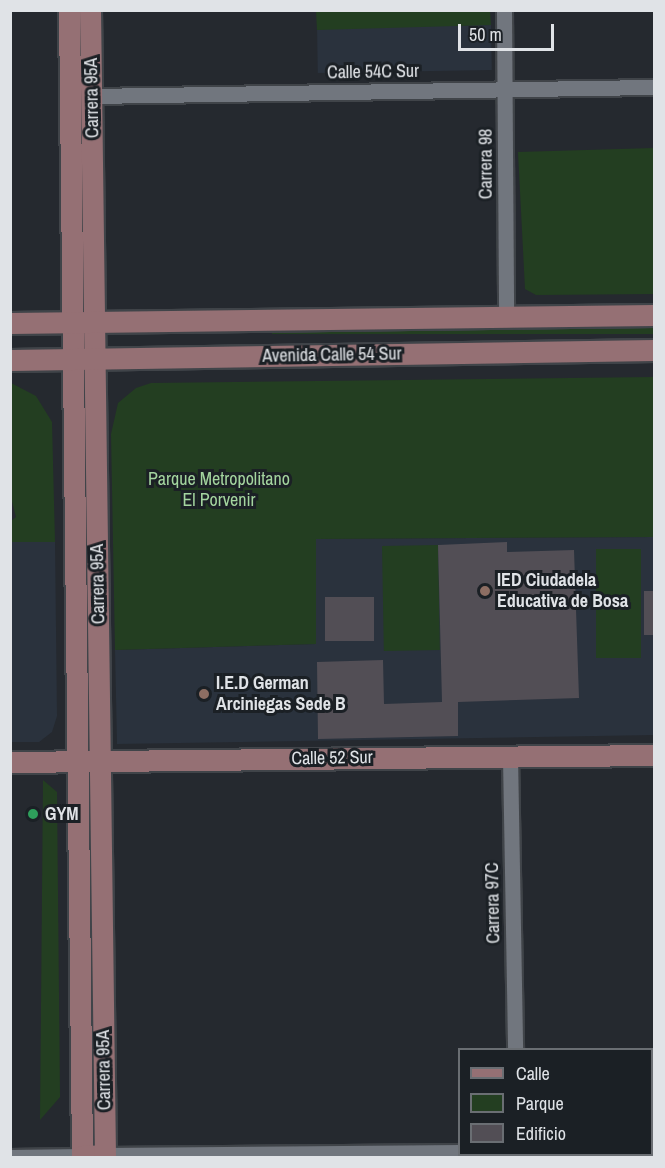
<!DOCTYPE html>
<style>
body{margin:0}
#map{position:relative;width:665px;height:1168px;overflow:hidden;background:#25292f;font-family:"Archivo Narrow",sans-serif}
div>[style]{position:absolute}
.built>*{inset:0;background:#2a323d;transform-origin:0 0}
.green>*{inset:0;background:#233e21;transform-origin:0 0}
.building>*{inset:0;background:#524e55;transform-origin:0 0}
.roads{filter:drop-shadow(2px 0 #404449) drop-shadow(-2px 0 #404449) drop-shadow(0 2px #404449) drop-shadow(0 -2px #404449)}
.street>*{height:15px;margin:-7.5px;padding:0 7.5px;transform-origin:7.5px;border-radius:7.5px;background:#71767e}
.secondary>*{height:21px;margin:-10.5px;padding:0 10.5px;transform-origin:10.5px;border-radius:10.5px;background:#957074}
.dots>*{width:16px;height:16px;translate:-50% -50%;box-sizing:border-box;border:3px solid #1b2025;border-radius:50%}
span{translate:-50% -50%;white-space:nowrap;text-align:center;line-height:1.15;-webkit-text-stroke:6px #1b2025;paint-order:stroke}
.street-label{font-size:18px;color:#e0e3e7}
.park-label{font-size:18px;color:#a4d59f}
.poi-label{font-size:18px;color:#e0e3e7;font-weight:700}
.left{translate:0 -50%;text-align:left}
.frame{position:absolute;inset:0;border:12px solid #e0e3e7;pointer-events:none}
.legend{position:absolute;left:458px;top:1048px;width:195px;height:108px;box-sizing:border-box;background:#1b2025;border:2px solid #6a6e73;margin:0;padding:8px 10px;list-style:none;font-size:18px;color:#e0e3e7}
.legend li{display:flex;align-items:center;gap:12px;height:30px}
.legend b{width:30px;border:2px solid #6a6e73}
.scale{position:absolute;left:458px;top:24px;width:96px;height:27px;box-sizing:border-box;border:3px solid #e0e3e7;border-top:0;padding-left:8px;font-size:18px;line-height:21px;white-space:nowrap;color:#e0e3e7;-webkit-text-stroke:4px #1b2025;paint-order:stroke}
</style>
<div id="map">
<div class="built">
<i style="left:491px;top:25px;width:45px;height:174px;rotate:89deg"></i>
<i style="clip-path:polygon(654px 537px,654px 735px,117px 744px,115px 650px,316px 644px,316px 539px)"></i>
<i style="clip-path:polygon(10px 542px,55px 542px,57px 716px,52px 732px,39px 742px,11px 742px)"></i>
</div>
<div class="green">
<i style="clip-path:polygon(316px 11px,490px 11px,491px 25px,317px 30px)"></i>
<i style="clip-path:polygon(654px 148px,654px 294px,536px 295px,525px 289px,518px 152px)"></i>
<i style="left:654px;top:326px;width:8px;height:382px;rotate:90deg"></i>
<i style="clip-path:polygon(654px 377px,654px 537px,316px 539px,316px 644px,115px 650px,111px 434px,118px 403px,136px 388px,151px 383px)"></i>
<i style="clip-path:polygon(11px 383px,36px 396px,52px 422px,55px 542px,11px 542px,11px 521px,16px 517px,10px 494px)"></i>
<i style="left:438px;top:545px;width:105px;height:56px;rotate:89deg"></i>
<i style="left:596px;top:549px;width:45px;height:109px"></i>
<i style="clip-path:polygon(43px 780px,57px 792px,60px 1097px,40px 1120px)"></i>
</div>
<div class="building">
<i style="clip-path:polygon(507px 542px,507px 552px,574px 550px,579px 698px,458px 702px,458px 736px,318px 739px,317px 662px,383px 660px,384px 704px,442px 702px,438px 545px)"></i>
<i style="left:644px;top:591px;width:10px;height:44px"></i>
<i style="left:325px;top:597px;width:49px;height:44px"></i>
</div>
<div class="roads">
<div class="street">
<i style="left:504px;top:10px;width:307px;rotate:89.6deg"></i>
<i style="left:91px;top:96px;width:563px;rotate:-0.92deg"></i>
<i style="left:510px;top:756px;width:294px;rotate:89deg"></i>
<i style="left:652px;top:1150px;width:2px"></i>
<i style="left:516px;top:1154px;width:4px;rotate:76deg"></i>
<i style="left:105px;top:1155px;width:355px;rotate:-0.5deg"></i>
<i style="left:10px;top:1157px;width:72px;rotate:-0.8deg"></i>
</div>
<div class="secondary">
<i style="left:69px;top:10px;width:1146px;rotate:89.35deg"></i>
<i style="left:82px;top:1156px;width:23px;rotate:-2deg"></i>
<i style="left:90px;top:10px;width:1148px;rotate:89.25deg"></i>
<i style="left:10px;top:323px;width:644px;rotate:-0.71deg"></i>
<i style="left:10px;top:360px;width:644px;rotate:-0.89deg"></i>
<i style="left:10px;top:762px;width:644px;rotate:-0.62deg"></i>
</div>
</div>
<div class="dots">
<i style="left:485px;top:591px;background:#8d6e63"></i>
<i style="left:204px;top:694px;background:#8d6e63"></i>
<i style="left:33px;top:814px;background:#2e9e5b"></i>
</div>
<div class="street-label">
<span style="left:373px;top:72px;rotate:-1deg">Calle 54C Sur</span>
<span style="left:92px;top:98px;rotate:-91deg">Carrera 95A</span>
<span style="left:486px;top:164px;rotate:-90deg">Carrera 98</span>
<span style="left:332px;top:355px;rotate:-1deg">Avenida Calle 54 Sur</span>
<span style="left:98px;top:584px;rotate:-91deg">Carrera 95A</span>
<span style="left:332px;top:758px;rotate:-1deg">Calle 52 Sur</span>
<span style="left:493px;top:903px;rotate:-91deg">Carrera 97C</span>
<span style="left:104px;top:1070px;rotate:-91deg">Carrera 95A</span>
</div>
<div class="park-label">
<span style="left:219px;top:490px">Parque Metropolitano<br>El Porvenir</span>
</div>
<div class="poi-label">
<span class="left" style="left:497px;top:591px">IED Ciudadela<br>Educativa de Bosa</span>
<span class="left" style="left:216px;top:694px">I.E.D German<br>Arciniegas Sede B</span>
<span class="left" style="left:45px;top:814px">GYM</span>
</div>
<div class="frame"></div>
<ul class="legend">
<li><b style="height:8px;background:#957074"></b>Calle</li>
<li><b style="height:16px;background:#233e21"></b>Parque</li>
<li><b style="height:16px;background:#524e55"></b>Edificio</li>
</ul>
<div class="scale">50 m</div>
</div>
